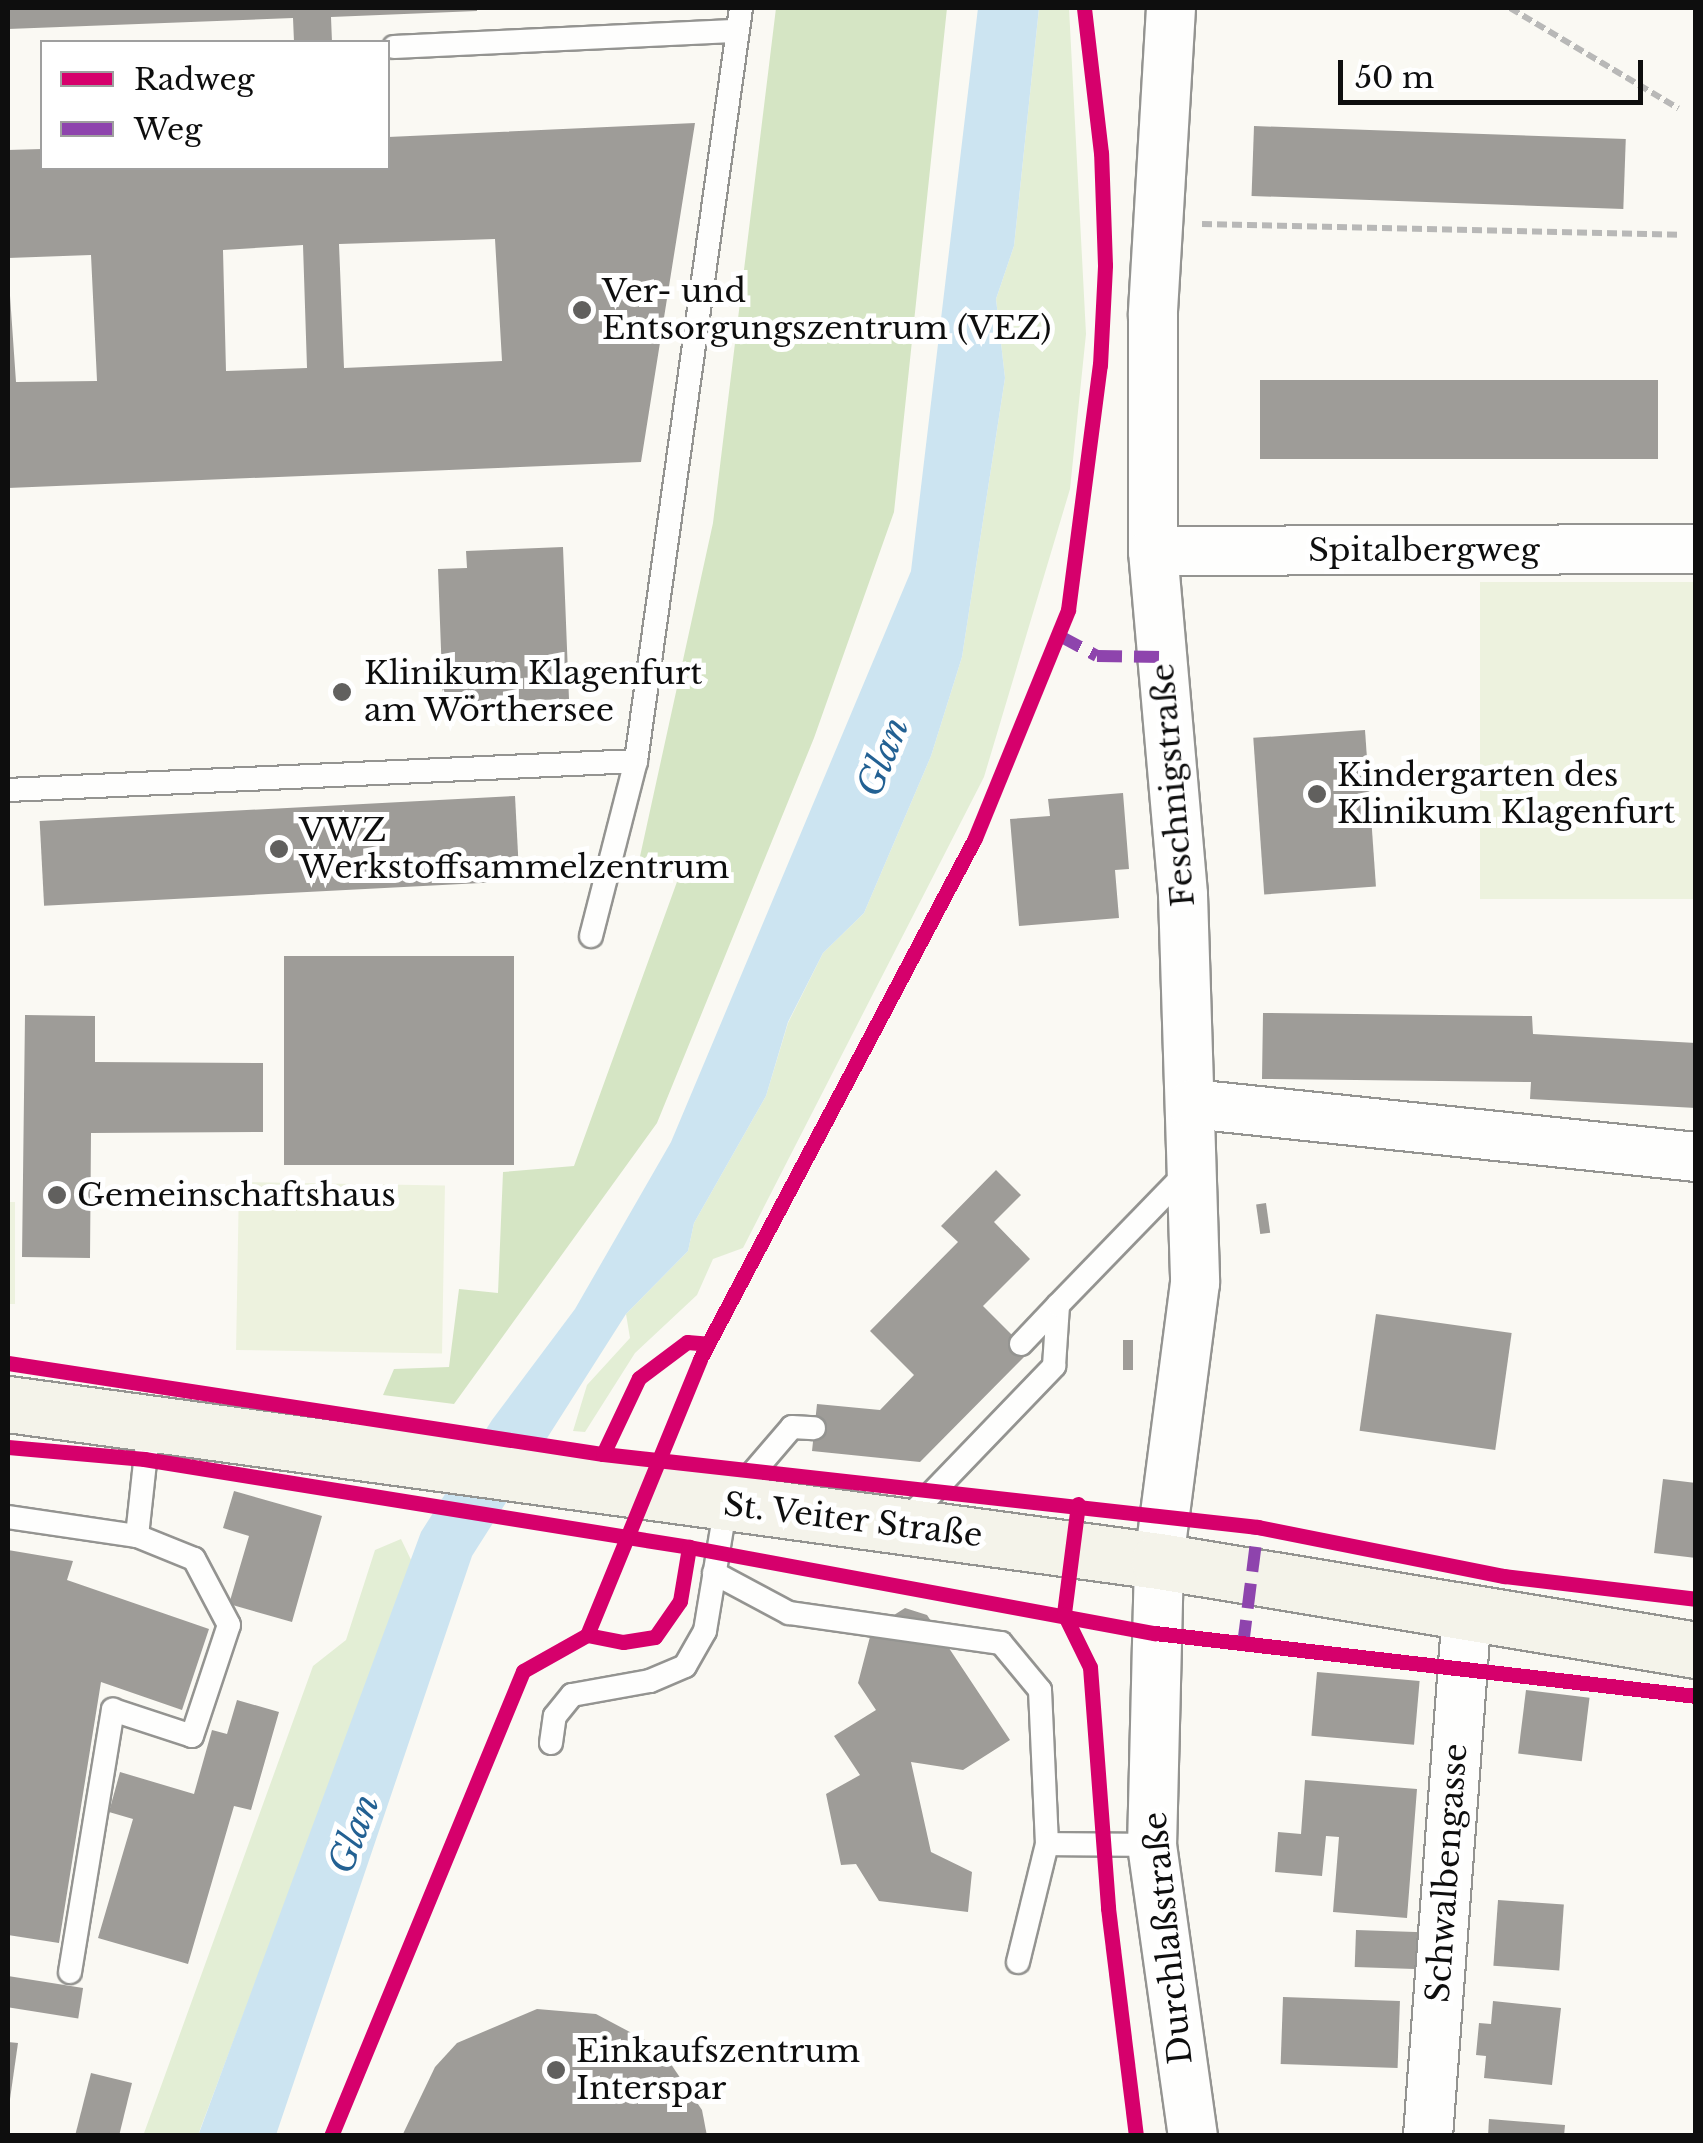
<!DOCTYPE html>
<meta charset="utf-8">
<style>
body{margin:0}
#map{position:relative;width:1703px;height:2143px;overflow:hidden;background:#faf9f3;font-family:"Libre Baskerville",serif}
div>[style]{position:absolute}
.green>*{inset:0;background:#e3eed5}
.forest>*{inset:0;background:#d5e5c4}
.pitch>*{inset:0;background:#edf2de;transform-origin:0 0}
.water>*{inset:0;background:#cce4f1}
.building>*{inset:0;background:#9e9c98;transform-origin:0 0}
.path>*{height:6px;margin-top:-3px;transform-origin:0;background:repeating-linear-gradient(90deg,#b8b8b7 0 10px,transparent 0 15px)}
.roads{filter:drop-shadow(2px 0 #949491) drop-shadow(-2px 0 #949491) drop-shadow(0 2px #949491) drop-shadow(0 -2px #949491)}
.lane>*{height:22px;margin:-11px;padding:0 11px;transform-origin:11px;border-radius:11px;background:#fefefd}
.street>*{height:48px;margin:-24px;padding:0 24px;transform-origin:24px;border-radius:24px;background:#fefefd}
.secondary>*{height:55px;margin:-27.5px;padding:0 27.5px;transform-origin:27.5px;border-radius:27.5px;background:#f4f3ea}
.quiet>*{height:12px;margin-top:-6px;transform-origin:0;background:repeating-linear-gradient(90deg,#8e44ad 0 25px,transparent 0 37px)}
.cycleway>*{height:15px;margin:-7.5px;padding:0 7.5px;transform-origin:7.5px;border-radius:7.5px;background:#d6006c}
.dots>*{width:28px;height:28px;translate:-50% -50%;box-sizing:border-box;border:5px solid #fff;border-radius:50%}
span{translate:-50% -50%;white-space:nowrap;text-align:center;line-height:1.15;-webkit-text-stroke:10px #fff;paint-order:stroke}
.poi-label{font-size:32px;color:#0e0e0e}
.left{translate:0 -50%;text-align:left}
.street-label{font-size:32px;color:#0e0e0e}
.water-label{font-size:35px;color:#236193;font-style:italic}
.frame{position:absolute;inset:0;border:10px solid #0e0e0e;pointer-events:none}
.legend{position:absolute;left:40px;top:40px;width:350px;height:130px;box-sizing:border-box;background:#fff;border:2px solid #9f9f9f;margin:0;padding:12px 18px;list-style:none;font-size:30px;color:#0e0e0e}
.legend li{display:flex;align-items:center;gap:20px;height:50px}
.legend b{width:50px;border:2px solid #9f9f9f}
.scale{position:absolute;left:1338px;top:60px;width:305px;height:45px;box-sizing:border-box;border:5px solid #0e0e0e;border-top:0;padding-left:12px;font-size:30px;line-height:35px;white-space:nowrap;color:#0e0e0e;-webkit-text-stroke:8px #fff;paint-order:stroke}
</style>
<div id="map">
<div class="green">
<i style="clip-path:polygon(1039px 8px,1069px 8px,1086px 334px,1070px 489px,984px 777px,743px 1248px,713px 1259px,697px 1295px,635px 1353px,585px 1432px,573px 1431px,587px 1385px,630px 1338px,626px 1314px,688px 1251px,694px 1223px,766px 1096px,788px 1023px,823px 953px,864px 913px,931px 756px,962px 657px,1005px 378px,996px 299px,1014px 246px)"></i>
<i style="clip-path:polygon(401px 1539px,413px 1564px,198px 2135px,143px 2136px,313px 1666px,346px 1640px,375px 1550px)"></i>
</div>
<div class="forest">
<i style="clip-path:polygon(776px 8px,947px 8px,894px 512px,814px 738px,657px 1123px,454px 1404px,383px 1395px,394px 1369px,449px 1367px,459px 1289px,498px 1293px,503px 1172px,574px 1166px,678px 879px,639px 861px,713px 523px)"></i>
</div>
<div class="pitch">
<i style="left:1695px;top:582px;width:317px;height:215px;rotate:90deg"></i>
<i style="left:239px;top:1182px;width:206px;height:168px;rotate:1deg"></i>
<i style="left:8px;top:1202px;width:7px;height:102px"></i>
</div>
<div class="water">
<i style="clip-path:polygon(978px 8px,1039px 8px,1014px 246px,996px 299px,1005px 378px,962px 657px,931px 756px,864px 913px,823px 953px,788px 1022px,766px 1096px,694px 1223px,688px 1251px,626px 1314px,472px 1556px,276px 2135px,198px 2136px,421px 1532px,492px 1420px,575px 1309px,671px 1142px,911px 571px)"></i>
</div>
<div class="building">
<i style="clip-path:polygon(8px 8px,477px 8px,477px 11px,331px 17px,332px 42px,294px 42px,293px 18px,8px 29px)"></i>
<i style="clip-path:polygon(evenodd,695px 123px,641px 462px,8px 488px,8px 267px,16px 382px,97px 381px,91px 255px,8px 258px,8px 150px,42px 149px,42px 168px,388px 168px,388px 137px,695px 123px,495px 239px,502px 361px,344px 368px,339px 244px,495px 239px,695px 123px,303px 245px,307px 368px,226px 371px,223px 250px,303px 245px)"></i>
<i style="left:1254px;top:126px;width:372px;height:70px;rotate:2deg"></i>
<i style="left:1260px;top:380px;width:398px;height:79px"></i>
<i style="clip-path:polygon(563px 547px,569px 699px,443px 703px,438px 569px,467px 568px,466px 551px)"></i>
<i style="left:1365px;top:730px;width:157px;height:112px;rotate:86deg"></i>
<i style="clip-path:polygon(1123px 793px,1129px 869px,1115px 870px,1119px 918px,1019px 926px,1010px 819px,1050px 816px,1048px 799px)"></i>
<i style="left:515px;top:796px;width:85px;height:476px;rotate:87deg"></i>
<i style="left:284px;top:956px;width:230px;height:209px"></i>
<i style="clip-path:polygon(1263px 1013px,1532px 1016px,1533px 1034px,1696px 1043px,1696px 1108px,1530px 1099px,1531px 1082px,1262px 1079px)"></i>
<i style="clip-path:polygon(25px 1015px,95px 1016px,95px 1062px,263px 1063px,263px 1132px,91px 1133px,90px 1258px,22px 1257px)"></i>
<i style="clip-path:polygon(996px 1170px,1021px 1195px,994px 1222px,1030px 1259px,983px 1306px,1029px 1352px,920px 1462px,812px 1451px,817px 1404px,880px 1410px,914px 1375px,870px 1331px,958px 1242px,941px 1226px)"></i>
<i style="left:1266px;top:1203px;width:30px;height:10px;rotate:82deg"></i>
<i style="left:1376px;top:1314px;width:137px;height:118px;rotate:8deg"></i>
<i style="left:1123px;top:1340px;width:10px;height:30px"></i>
<i style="clip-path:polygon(1663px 1479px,1696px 1483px,1696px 1558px,1654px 1553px)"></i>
<i style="clip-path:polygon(234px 1491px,322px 1516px,292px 1622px,229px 1604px,249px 1536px,223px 1528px)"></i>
<i style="clip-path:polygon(8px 1550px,73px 1561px,67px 1580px,209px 1629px,182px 1710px,101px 1682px,59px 1943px,8px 1935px)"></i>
<i style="clip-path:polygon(905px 1608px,927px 1615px,1010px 1740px,963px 1770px,911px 1762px,931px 1852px,972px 1872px,968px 1912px,879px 1901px,856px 1864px,841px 1865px,826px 1794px,860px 1775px,834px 1736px,876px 1710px,858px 1683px,872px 1629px)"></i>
<i style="left:1317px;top:1672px;width:103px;height:64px;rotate:5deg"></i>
<i style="left:1526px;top:1690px;width:64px;height:64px;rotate:7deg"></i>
<i style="clip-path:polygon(237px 1700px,279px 1712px,251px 1810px,234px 1806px,188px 1964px,98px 1938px,133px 1819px,109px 1812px,120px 1772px,194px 1794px,212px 1730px,227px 1734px)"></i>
<i style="clip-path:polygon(1305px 1780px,1417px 1789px,1407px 1918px,1333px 1912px,1339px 1837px,1326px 1836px,1322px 1876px,1275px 1872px,1278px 1832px,1301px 1834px)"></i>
<i style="left:1498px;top:1900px;width:66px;height:66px;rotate:4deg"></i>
<i style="left:1356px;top:1930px;width:67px;height:37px;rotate:2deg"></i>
<i style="left:8px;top:1976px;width:76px;height:31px;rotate:9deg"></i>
<i style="left:1283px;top:1997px;width:117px;height:67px;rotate:2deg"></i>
<i style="clip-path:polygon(1493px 2001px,1561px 2008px,1552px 2085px,1484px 2078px,1486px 2056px,1476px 2055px,1479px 2023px,1491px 2024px)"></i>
<i style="clip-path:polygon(537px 2009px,596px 2014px,660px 2048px,702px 2110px,707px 2136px,402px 2136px,435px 2067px,457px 2043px)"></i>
<i style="clip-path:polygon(8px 2042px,18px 2043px,10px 2099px,8px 2098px)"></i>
<i style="clip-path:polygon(91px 2073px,132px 2083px,119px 2136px,75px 2136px)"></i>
<i style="clip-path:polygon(1489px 2119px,1565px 2125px,1564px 2136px,1488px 2136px)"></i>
</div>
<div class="path">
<i style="left:1510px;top:8px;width:196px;rotate:30.8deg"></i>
<i style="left:1202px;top:224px;width:478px;rotate:1.3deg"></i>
</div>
<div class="roads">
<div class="lane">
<i style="left:394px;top:47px;width:344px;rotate:-2.7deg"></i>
<i style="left:8px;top:790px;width:629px;rotate:-2.64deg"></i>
<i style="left:591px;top:936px;width:181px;rotate:-75.6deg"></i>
<i style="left:636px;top:761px;width:760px;rotate:-82.06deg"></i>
<i style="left:1021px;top:1344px;width:54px;rotate:-46.5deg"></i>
<i style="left:8px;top:1517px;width:130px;rotate:8.4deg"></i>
<i style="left:137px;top:1536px;width:112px;rotate:-83.8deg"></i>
<i style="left:906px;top:1520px;width:214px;rotate:-46.1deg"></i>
<i style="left:1054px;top:1366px;width:61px;rotate:-86.2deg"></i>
<i style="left:1058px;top:1305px;width:188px;rotate:-45.9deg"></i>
<i style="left:714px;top:1573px;width:85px;rotate:28.1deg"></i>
<i style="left:789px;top:1613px;width:214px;rotate:8.1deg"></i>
<i style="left:1001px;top:1643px;width:61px;rotate:50.3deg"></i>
<i style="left:1040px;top:1690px;width:154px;rotate:87.4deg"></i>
<i style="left:1047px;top:1844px;width:105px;rotate:0.5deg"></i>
<i style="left:551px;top:1743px;width:27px;rotate:-82deg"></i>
<i style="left:555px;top:1716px;width:27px;rotate:-51deg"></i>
<i style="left:572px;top:1695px;width:79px;rotate:-10.2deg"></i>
<i style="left:650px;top:1681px;width:38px;rotate:-23deg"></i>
<i style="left:685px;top:1666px;width:40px;rotate:-60.3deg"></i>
<i style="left:705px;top:1631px;width:129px;rotate:-80.6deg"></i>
<i style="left:726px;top:1504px;width:101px;rotate:-49.4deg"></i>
<i style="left:792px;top:1427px;width:22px;rotate:3deg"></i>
<i style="left:1018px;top:1962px;width:122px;rotate:-76.2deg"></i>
<i style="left:70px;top:1972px;width:266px;rotate:-80.7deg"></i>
<i style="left:113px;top:1710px;width:83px;rotate:18.2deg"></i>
<i style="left:192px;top:1736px;width:117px;rotate:-71.6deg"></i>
<i style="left:229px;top:1625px;width:75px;rotate:-117.9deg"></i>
<i style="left:194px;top:1559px;width:61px;rotate:-158deg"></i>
</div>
<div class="street">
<i style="left:1171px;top:8px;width:308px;rotate:93.4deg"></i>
<i style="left:1153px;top:315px;width:236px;rotate:90deg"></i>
<i style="left:1153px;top:551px;width:345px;rotate:85deg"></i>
<i style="left:1183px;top:895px;width:388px;rotate:88.2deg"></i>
<i style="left:1195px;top:1283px;width:280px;rotate:97.4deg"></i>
<i style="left:1159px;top:1561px;width:284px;rotate:91.4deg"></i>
<i style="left:1152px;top:1845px;width:294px;rotate:82deg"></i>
<i style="left:1153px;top:551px;width:543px;rotate:-0.21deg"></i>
<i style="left:1192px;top:1104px;width:507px;rotate:6deg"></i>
<i style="left:1428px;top:2136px;width:526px;rotate:-85.75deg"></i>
</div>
<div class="secondary">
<i style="left:8px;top:1404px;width:1162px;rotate:7.77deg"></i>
<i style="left:1159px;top:1561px;width:544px;rotate:9.41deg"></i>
</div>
</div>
<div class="quiet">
<i style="left:1058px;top:635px;width:44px;rotate:28.3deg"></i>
<i style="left:1097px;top:656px;width:66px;rotate:0.9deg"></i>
<i style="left:1243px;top:1645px;width:119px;rotate:-82.8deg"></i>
</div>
<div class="cycleway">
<i style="left:8px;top:1363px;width:602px;rotate:8.7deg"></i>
<i style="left:603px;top:1454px;width:659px;rotate:6.36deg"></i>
<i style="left:1258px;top:1527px;width:251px;rotate:11.3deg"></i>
<i style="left:1504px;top:1576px;width:193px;rotate:6.8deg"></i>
<i style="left:8px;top:1447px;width:137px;rotate:5deg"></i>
<i style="left:144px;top:1459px;width:552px;rotate:9.17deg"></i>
<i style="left:689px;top:1547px;width:474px;rotate:10.5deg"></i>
<i style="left:1155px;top:1633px;width:545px;rotate:6.64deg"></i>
<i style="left:603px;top:1454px;width:84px;rotate:-64.7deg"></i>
<i style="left:639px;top:1378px;width:60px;rotate:-36.9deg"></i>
<i style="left:687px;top:1342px;width:21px;rotate:5deg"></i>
<i style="left:1078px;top:1504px;width:111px;rotate:97.3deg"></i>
<i style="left:1064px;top:1614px;width:59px;rotate:63.9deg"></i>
<i style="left:1090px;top:1667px;width:242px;rotate:85.7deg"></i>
<i style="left:1108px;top:1908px;width:230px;rotate:83deg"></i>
<i style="left:587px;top:1635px;width:37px;rotate:11deg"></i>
<i style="left:623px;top:1642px;width:32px;rotate:-9deg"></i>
<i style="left:655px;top:1637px;width:44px;rotate:-55.2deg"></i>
<i style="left:680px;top:1601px;width:55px;rotate:-80.5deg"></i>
<i style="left:331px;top:2136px;width:503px;rotate:-67.56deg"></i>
<i style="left:523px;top:1671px;width:73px;rotate:-29.4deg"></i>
<i style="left:587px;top:1635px;width:298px;rotate:-67.7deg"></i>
<i style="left:700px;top:1359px;width:589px;rotate:-62.17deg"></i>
<i style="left:975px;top:838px;width:246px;rotate:-67.8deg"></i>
<i style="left:1068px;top:610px;width:247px;rotate:-82.6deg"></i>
<i style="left:1100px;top:365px;width:100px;rotate:-87.1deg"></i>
<i style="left:1105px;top:265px;width:112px;rotate:-92deg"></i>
<i style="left:1101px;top:153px;width:146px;rotate:-96.7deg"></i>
</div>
<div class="dots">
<i style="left:582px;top:310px;background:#61605e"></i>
<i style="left:342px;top:692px;background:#61605e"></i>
<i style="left:1317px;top:794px;background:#61605e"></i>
<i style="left:279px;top:849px;background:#61605e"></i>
<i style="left:57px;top:1195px;background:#61605e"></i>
<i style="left:556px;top:2070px;background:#61605e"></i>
</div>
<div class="poi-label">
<span class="left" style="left:602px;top:310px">Ver- und<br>Entsorgungszentrum (VEZ)</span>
<span class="left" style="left:364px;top:692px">Klinikum Klagenfurt<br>am Wörthersee</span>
<span class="left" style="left:1337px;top:794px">Kindergarten des<br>Klinikum Klagenfurt</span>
<span class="left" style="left:299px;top:849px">VWZ<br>Werkstoffsammelzentrum</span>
<span class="left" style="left:77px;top:1195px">Gemeinschaftshaus</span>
<span class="left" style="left:576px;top:2070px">Einkaufszentrum<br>Interspar</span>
</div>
<div class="street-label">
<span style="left:1424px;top:550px">Spitalbergweg</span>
<span style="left:1173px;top:785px;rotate:-95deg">Feschnigstraße</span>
<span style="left:853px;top:1520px;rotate:7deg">St. Veiter Straße</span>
<span style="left:1447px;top:1873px;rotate:-86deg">Schwalbengasse</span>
<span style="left:1168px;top:1938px;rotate:-96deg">Durchlaßstraße</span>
</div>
<div class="water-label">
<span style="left:883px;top:757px;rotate:-68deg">Glan</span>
<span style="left:354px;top:1834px;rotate:-69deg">Glan</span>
</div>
<div class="frame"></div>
<ul class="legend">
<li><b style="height:12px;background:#d6006c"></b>Radweg</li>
<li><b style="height:12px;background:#8e44ad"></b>Weg</li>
</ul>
<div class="scale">50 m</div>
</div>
